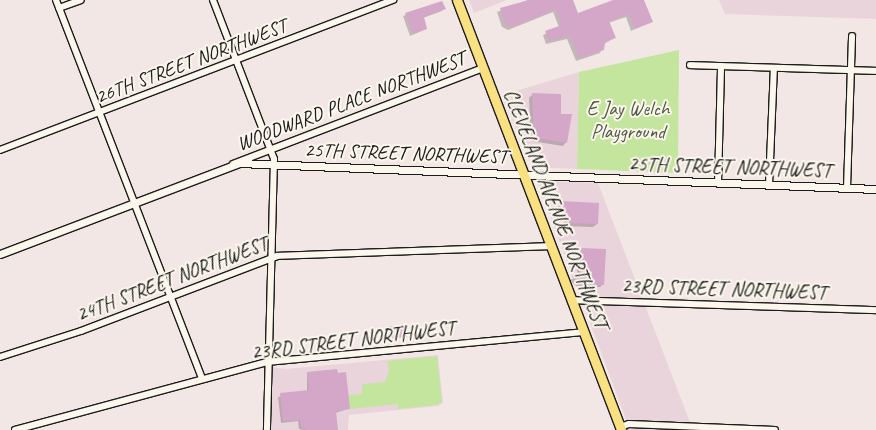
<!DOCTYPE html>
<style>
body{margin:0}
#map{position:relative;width:876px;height:430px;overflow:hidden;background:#f3e7e5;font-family:Caveat,sans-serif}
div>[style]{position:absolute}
.built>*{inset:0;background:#ead4dc}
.green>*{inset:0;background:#c3e59e}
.shadow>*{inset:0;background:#0003}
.building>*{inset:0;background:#d4a6c8;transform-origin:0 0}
.roads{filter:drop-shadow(1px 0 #1c1c1c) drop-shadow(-1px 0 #1c1c1c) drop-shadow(0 1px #1c1c1c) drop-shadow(0 -1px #1c1c1c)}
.minor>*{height:6px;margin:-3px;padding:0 3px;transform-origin:3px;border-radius:3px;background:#fbf7ec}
.tertiary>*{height:7px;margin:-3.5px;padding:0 3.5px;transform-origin:3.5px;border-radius:3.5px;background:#fbf7ec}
.primary>*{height:9px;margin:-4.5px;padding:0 4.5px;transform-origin:4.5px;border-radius:4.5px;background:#f9e181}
span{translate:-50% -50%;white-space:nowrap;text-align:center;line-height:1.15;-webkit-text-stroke:4px #fbf7ec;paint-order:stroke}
.street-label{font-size:20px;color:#1c1c1c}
.park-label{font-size:20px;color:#4e5843}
</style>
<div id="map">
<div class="built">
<i style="clip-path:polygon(469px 0,507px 0,474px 13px)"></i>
<i style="clip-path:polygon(719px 0,876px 0,876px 19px,725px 14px)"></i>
<i style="clip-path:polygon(579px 72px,577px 169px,532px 167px,502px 95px)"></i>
<i style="clip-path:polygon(537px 181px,598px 183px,693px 430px,630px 430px)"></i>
<i style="clip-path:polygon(438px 355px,443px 403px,438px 406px,349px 415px,348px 430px,271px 430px,272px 367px,285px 369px)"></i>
</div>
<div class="green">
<i style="clip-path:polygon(679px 50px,678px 173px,577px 169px,579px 72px)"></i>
<i style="clip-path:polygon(437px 356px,442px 402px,437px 405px,398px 409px,398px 404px,350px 409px,348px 395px,362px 394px,362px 384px,385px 382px,389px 370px,387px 361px)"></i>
</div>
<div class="shadow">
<i style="clip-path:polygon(528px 0,572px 0,577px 15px,616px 0,642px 0,652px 21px,631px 31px,626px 17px,608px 23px,614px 38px,604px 44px,600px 53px,576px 61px,567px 39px,546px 44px,543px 35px,559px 27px,553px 12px,508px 30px,502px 27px,497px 12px)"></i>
<i style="clip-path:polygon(442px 2px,442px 11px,423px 18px,426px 29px,410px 36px,403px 16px)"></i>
<i style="clip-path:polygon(533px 94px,560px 115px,566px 142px,563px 146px,531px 141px,529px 98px)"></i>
<i style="clip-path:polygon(560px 202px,597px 224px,593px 227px,564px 226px,564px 216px,556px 215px)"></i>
<i style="clip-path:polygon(582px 249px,603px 284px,600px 287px,576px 286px,569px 280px,577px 277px,578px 252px)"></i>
<i style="clip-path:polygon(386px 327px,406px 336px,385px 339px)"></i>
<i style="clip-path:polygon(307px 373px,348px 409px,335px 413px,337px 430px,304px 430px,299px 429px,298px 421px,281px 423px,278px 397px,307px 392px)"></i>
</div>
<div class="building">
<i style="clip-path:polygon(529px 0,573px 0,578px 13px,613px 0,644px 0,653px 22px,635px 29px,629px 14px,609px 21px,616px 38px,605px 42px,604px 50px,579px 58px,570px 36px,549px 41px,545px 31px,562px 25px,556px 9px,512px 27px,505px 24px,500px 8px)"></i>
<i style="clip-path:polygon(442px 1px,446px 9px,424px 17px,427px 29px,413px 34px,405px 13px)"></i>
<i style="clip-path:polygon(532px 93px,561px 94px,561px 114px,572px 114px,567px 143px,534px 138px)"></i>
<i style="clip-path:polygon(560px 201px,599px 203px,598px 224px,567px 223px,567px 213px,559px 212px)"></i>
<i style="clip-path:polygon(581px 248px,606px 249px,604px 285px,580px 284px,571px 276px,580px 276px)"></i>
<i style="left:406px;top:325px;width:12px;height:21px;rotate:85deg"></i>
<i style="clip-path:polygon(337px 369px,338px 373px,346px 372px,350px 409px,336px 411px,338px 430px,306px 430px,301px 427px,300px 420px,283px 421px,280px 393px,309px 390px,307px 372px)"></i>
</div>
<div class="roads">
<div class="minor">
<i style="left:56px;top:0;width:406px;rotate:68.9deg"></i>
<i style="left:213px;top:0;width:170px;rotate:69deg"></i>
<i style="left:274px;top:159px;width:271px;rotate:91.5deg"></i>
<i style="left:59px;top:8px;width:23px;rotate:-20deg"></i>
<i style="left:690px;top:65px;width:186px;rotate:1.8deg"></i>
<i style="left:0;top:150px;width:421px;rotate:-20.9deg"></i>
<i style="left:233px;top:164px;width:268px;rotate:-21deg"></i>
<i style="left:718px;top:183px;width:117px;rotate:-88.5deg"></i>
<i style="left:769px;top:185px;width:117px;rotate:-87.6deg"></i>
<i style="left:847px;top:188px;width:152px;rotate:-88.1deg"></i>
<i style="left:571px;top:300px;width:305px;rotate:1.9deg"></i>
<i style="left:0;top:357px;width:85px;rotate:-17.8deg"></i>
<i style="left:81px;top:331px;width:210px;rotate:-20.9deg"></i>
<i style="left:277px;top:256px;width:273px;rotate:-2.1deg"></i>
<i style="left:620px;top:427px;width:9px;rotate:-18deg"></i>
<i style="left:629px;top:424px;width:146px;rotate:2.4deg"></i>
<i style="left:15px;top:430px;width:261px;rotate:-15.1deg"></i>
<i style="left:267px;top:362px;width:317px;rotate:-5.4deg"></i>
</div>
<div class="tertiary">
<i style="left:0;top:254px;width:256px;rotate:-20.8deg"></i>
<i style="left:239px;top:163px;width:638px;rotate:2.34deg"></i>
</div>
<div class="primary">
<i style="left:457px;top:0;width:460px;rotate:69.1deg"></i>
</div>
</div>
<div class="street-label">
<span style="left:191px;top:61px;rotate:-21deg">26TH STREET NORTHWEST</span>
<span style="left:351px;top:101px;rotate:-21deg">WOODWARD PLACE NORTHWEST</span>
<span style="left:406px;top:153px;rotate:2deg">25TH STREET NORTHWEST</span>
<span style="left:730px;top:167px;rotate:2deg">25TH STREET NORTHWEST</span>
<span style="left:556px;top:209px;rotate:69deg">CLEVELAND AVENUE NORTHWEST</span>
<span style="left:172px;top:279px;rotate:-21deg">24TH STREET NORTHWEST</span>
<span style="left:724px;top:289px;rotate:2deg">23RD STREET NORTHWEST</span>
<span style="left:353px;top:340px;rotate:-7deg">23RD STREET NORTHWEST</span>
</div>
<div class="park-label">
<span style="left:628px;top:120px">E Jay Welch<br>Playground</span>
</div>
</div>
